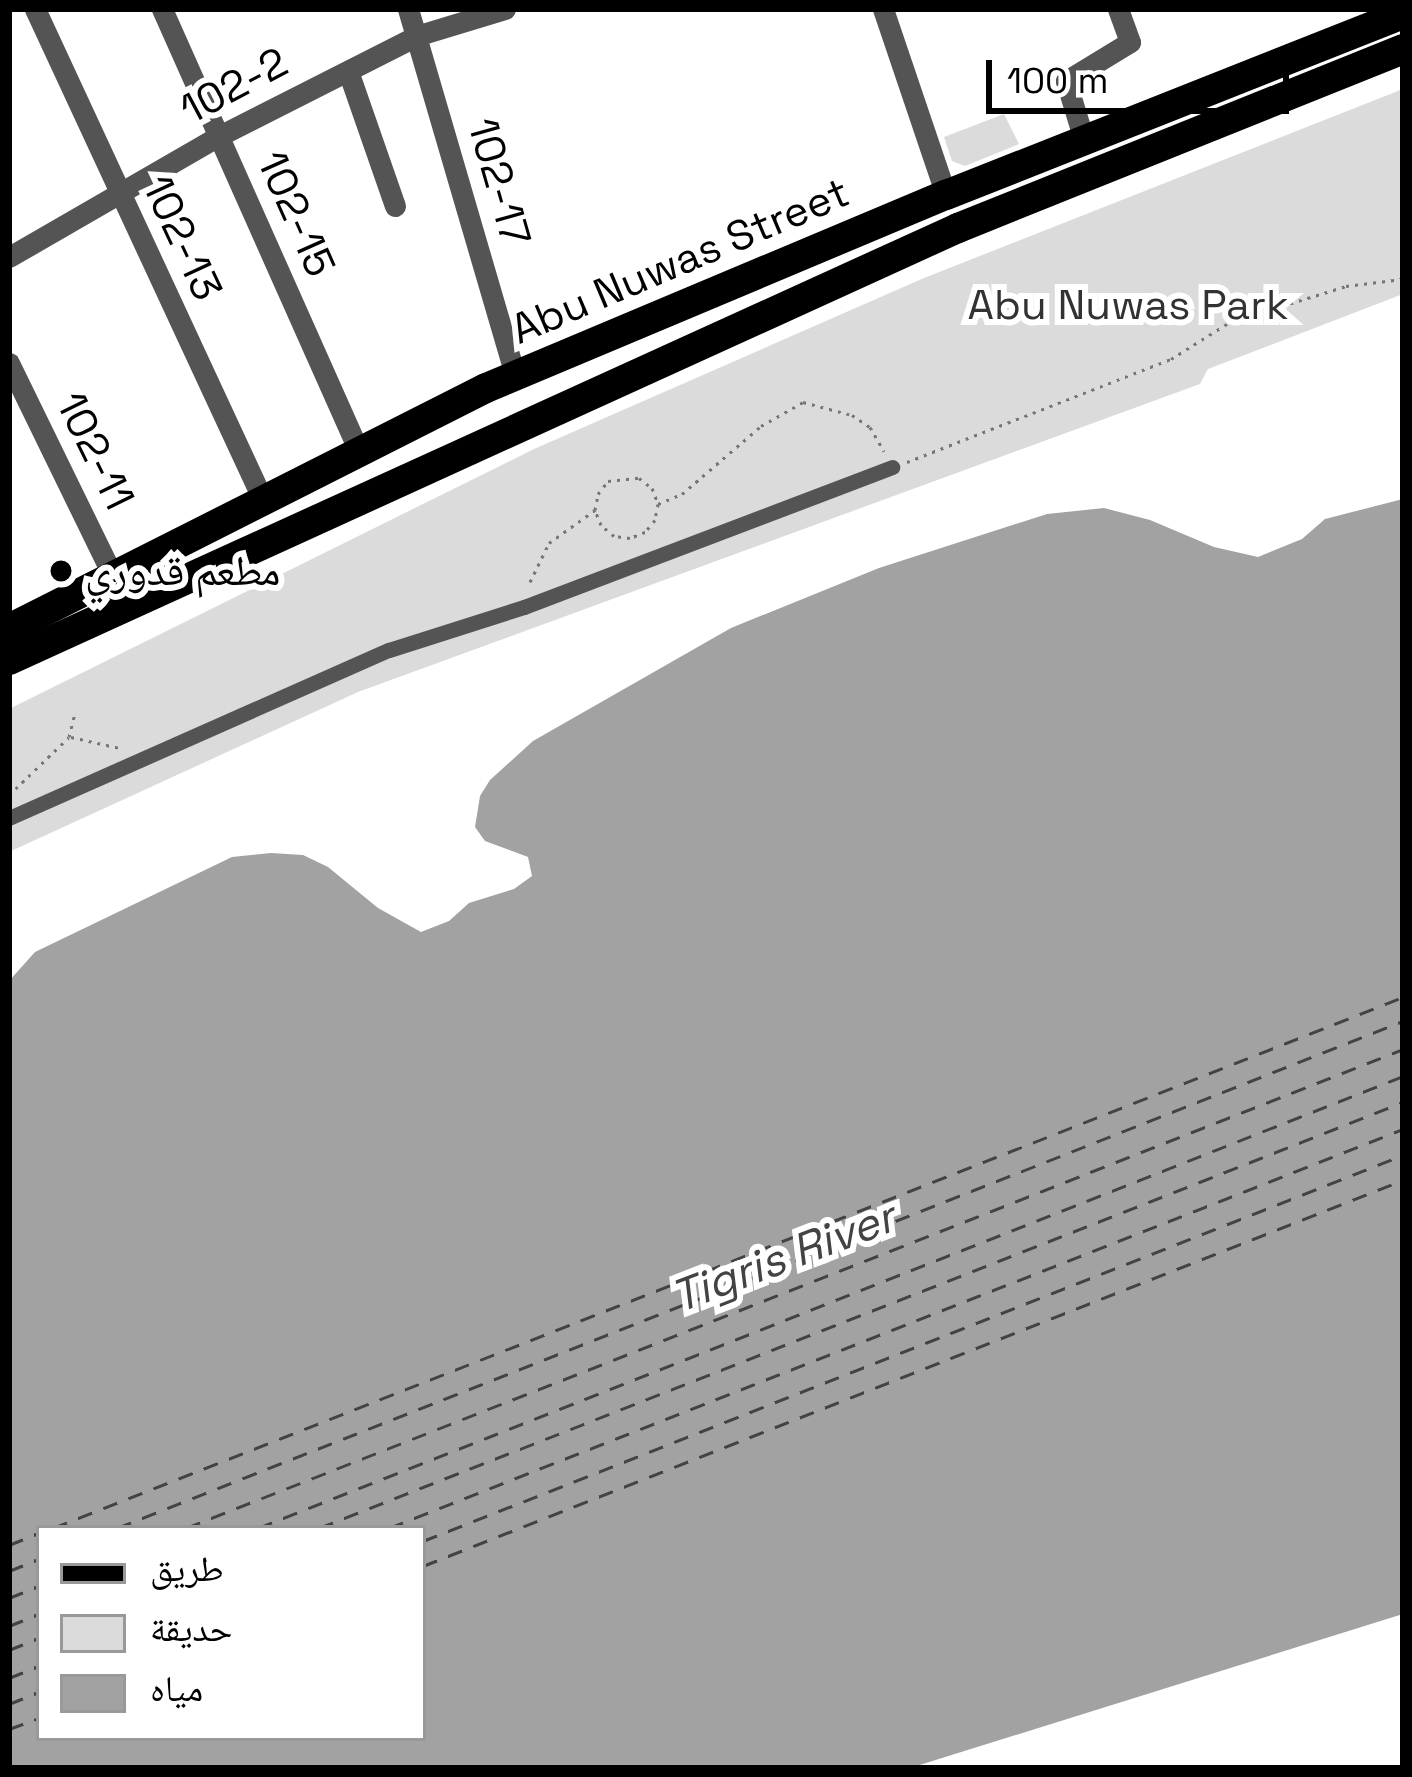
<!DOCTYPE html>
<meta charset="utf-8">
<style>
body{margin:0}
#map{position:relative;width:1412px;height:1777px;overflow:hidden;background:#fff;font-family:"Space Grotesk","Noto Naskh Arabic",sans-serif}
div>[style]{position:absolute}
.green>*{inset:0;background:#dbdbdb}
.water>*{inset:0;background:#a2a2a2}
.ferry>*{height:3px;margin-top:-1.5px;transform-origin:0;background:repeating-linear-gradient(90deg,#434343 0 15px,transparent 0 27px)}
.path>*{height:3px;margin-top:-1.5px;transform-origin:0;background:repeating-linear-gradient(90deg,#767676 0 3px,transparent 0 9px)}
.pedestrian>*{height:15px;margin:-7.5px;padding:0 7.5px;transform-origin:7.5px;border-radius:7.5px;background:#545454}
.minor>*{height:21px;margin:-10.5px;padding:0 10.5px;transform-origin:10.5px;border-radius:10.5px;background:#545454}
.primary>*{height:30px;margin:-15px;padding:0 15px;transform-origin:15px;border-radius:15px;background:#000}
.dots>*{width:33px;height:33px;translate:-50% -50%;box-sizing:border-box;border:6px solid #fff;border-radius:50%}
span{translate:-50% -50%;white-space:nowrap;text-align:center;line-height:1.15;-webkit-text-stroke:12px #fff;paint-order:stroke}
.street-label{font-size:42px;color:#000}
.park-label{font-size:42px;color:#323232}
.poi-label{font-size:42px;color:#000}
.left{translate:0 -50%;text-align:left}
.water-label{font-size:45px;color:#434343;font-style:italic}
.frame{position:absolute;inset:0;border:12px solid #000;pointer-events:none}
.legend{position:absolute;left:36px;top:1525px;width:390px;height:216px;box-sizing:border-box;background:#fff;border:3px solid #999;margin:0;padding:15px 21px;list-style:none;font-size:36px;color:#000}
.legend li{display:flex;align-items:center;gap:24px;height:60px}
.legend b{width:60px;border:3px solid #999}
.scale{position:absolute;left:986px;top:60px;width:303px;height:54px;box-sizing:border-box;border:6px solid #000;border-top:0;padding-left:15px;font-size:36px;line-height:42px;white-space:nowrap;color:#000;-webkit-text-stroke:9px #fff;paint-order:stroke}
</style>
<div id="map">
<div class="green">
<i style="clip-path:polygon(1403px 89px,1403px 294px,1208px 369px,1200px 384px,358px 692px,9px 852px,9px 709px,534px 449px,924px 278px)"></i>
<i style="clip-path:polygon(1004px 114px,1019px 144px,965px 166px,952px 161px,944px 137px)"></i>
</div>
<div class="water">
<i style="clip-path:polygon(evenodd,1403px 499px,1403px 1614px,910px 1768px,9px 1768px,9px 981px,35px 952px,232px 857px,271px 853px,303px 855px,328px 867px,378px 908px,421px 932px,449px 921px,469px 903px,514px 889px,532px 876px,528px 857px,485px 841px,475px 827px,480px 796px,490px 780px,533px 741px,731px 628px,879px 568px,1047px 514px,1104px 508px,1150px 520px,1214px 547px,1258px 557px,1302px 539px,1325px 519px,1403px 499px,39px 1528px,423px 1528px,423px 1738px,39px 1738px,39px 1528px)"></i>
</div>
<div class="ferry">
<i style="left:53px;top:1528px;width:1451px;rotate:-21.47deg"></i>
<i style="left:117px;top:1528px;width:1382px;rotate:-21.52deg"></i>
<i style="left:186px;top:1528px;width:1308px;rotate:-21.48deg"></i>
<i style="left:258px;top:1528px;width:1231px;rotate:-21.54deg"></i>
<i style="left:319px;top:1528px;width:1165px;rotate:-21.45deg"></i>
<i style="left:389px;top:1528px;width:1090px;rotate:-21.48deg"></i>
<i style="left:423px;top:1541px;width:1053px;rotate:-21.5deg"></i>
<i style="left:9px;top:1545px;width:32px;rotate:-22deg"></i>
<i style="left:423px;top:1566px;width:1053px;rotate:-21.5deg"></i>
<i style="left:9px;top:1571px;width:32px;rotate:-22deg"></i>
<i style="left:9px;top:1598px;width:32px;rotate:-22deg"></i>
<i style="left:9px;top:1626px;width:32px;rotate:-22deg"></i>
<i style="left:9px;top:1650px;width:32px;rotate:-22deg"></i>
<i style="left:9px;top:1678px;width:32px;rotate:-22deg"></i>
<i style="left:9px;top:1704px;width:32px;rotate:-22deg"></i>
<i style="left:9px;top:1729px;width:32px;rotate:-20deg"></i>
</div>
<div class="path">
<i style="left:907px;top:462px;width:283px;rotate:-21.3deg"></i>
<i style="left:1171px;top:359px;width:70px;rotate:-32.1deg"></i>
<i style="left:1230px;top:322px;width:121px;rotate:-17.2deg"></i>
<i style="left:1346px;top:286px;width:57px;rotate:-7deg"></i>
<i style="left:658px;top:504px;width:26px;rotate:-23deg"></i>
<i style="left:682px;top:494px;width:104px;rotate:-40.7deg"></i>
<i style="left:761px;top:426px;width:48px;rotate:-29.7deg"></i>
<i style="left:803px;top:402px;width:51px;rotate:14.9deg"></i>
<i style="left:852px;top:415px;width:22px;rotate:34deg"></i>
<i style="left:870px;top:427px;width:28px;rotate:60deg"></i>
<i style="left:530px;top:582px;width:43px;rotate:-64deg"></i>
<i style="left:549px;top:543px;width:57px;rotate:-35.7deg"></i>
<i style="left:595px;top:510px;width:16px;rotate:-79deg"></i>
<i style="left:598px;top:494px;width:16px;rotate:-52deg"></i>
<i style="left:608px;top:481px;width:31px;rotate:-6deg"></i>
<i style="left:639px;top:478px;width:16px;rotate:38deg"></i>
<i style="left:652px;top:488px;width:17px;rotate:69deg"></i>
<i style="left:658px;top:504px;width:16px;rotate:101deg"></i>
<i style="left:655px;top:520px;width:16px;rotate:130deg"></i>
<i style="left:645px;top:532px;width:16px;rotate:158deg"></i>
<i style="left:630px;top:538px;width:16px;rotate:-173deg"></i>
<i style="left:614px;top:536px;width:17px;rotate:-140deg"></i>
<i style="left:601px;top:525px;width:16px;rotate:-112deg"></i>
<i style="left:71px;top:737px;width:50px;rotate:12.7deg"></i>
<i style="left:9px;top:795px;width:83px;rotate:-44deg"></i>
<i style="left:69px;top:737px;width:25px;rotate:-76deg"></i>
</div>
<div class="pedestrian">
<i style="left:9px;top:818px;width:415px;rotate:-23.9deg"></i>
<i style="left:389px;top:650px;width:142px;rotate:-17.7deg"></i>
<i style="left:524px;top:607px;width:394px;rotate:-20.8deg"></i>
</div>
<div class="minor">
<i style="left:35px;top:9px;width:539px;rotate:65.1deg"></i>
<i style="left:162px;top:9px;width:485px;rotate:66deg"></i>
<i style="left:408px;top:9px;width:382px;rotate:73.7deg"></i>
<i style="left:883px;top:9px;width:196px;rotate:71.3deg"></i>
<i style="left:348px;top:71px;width:143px;rotate:70.8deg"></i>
<i style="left:1084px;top:140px;width:62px;rotate:-107deg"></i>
<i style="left:1066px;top:81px;width:75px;rotate:-31.4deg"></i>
<i style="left:1130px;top:42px;width:35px;rotate:-110deg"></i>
<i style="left:9px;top:257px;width:242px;rotate:-30deg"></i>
<i style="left:219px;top:136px;width:221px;rotate:-26.9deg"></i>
<i style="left:416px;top:36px;width:93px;rotate:-16.9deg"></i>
<i style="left:9px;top:363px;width:235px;rotate:64deg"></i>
</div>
<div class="primary">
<i style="left:9px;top:629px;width:534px;rotate:-26.8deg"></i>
<i style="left:486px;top:388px;width:499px;rotate:-22.8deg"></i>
<i style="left:946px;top:195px;width:492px;rotate:-21.6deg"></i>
<i style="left:9px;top:660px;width:1043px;rotate:-24.48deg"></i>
<i style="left:958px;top:228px;width:480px;rotate:-21.9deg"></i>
</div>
<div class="dots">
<i style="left:61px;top:571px;background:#000"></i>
</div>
<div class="street-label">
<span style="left:234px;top:86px;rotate:-28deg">102-2</span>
<span style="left:499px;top:182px;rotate:74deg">102-17</span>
<span style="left:296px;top:214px;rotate:66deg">102-15</span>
<span style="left:182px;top:238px;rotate:65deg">102-13</span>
<span style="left:680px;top:261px;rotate:-23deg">Abu Nuwas Street</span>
<span style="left:95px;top:451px;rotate:64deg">102-11</span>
</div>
<div class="park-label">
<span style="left:1128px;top:305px">Abu Nuwas Park</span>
</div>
<div class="poi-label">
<span class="left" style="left:85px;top:571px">مطعم قدوري</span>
</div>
<div class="water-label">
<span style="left:783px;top:1257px;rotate:-21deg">Tigris River</span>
</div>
<div class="frame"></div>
<ul class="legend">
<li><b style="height:15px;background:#000"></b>طريق</li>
<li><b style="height:33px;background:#dbdbdb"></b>حديقة</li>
<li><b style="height:33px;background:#a2a2a2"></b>مياه</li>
</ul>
<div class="scale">100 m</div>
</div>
